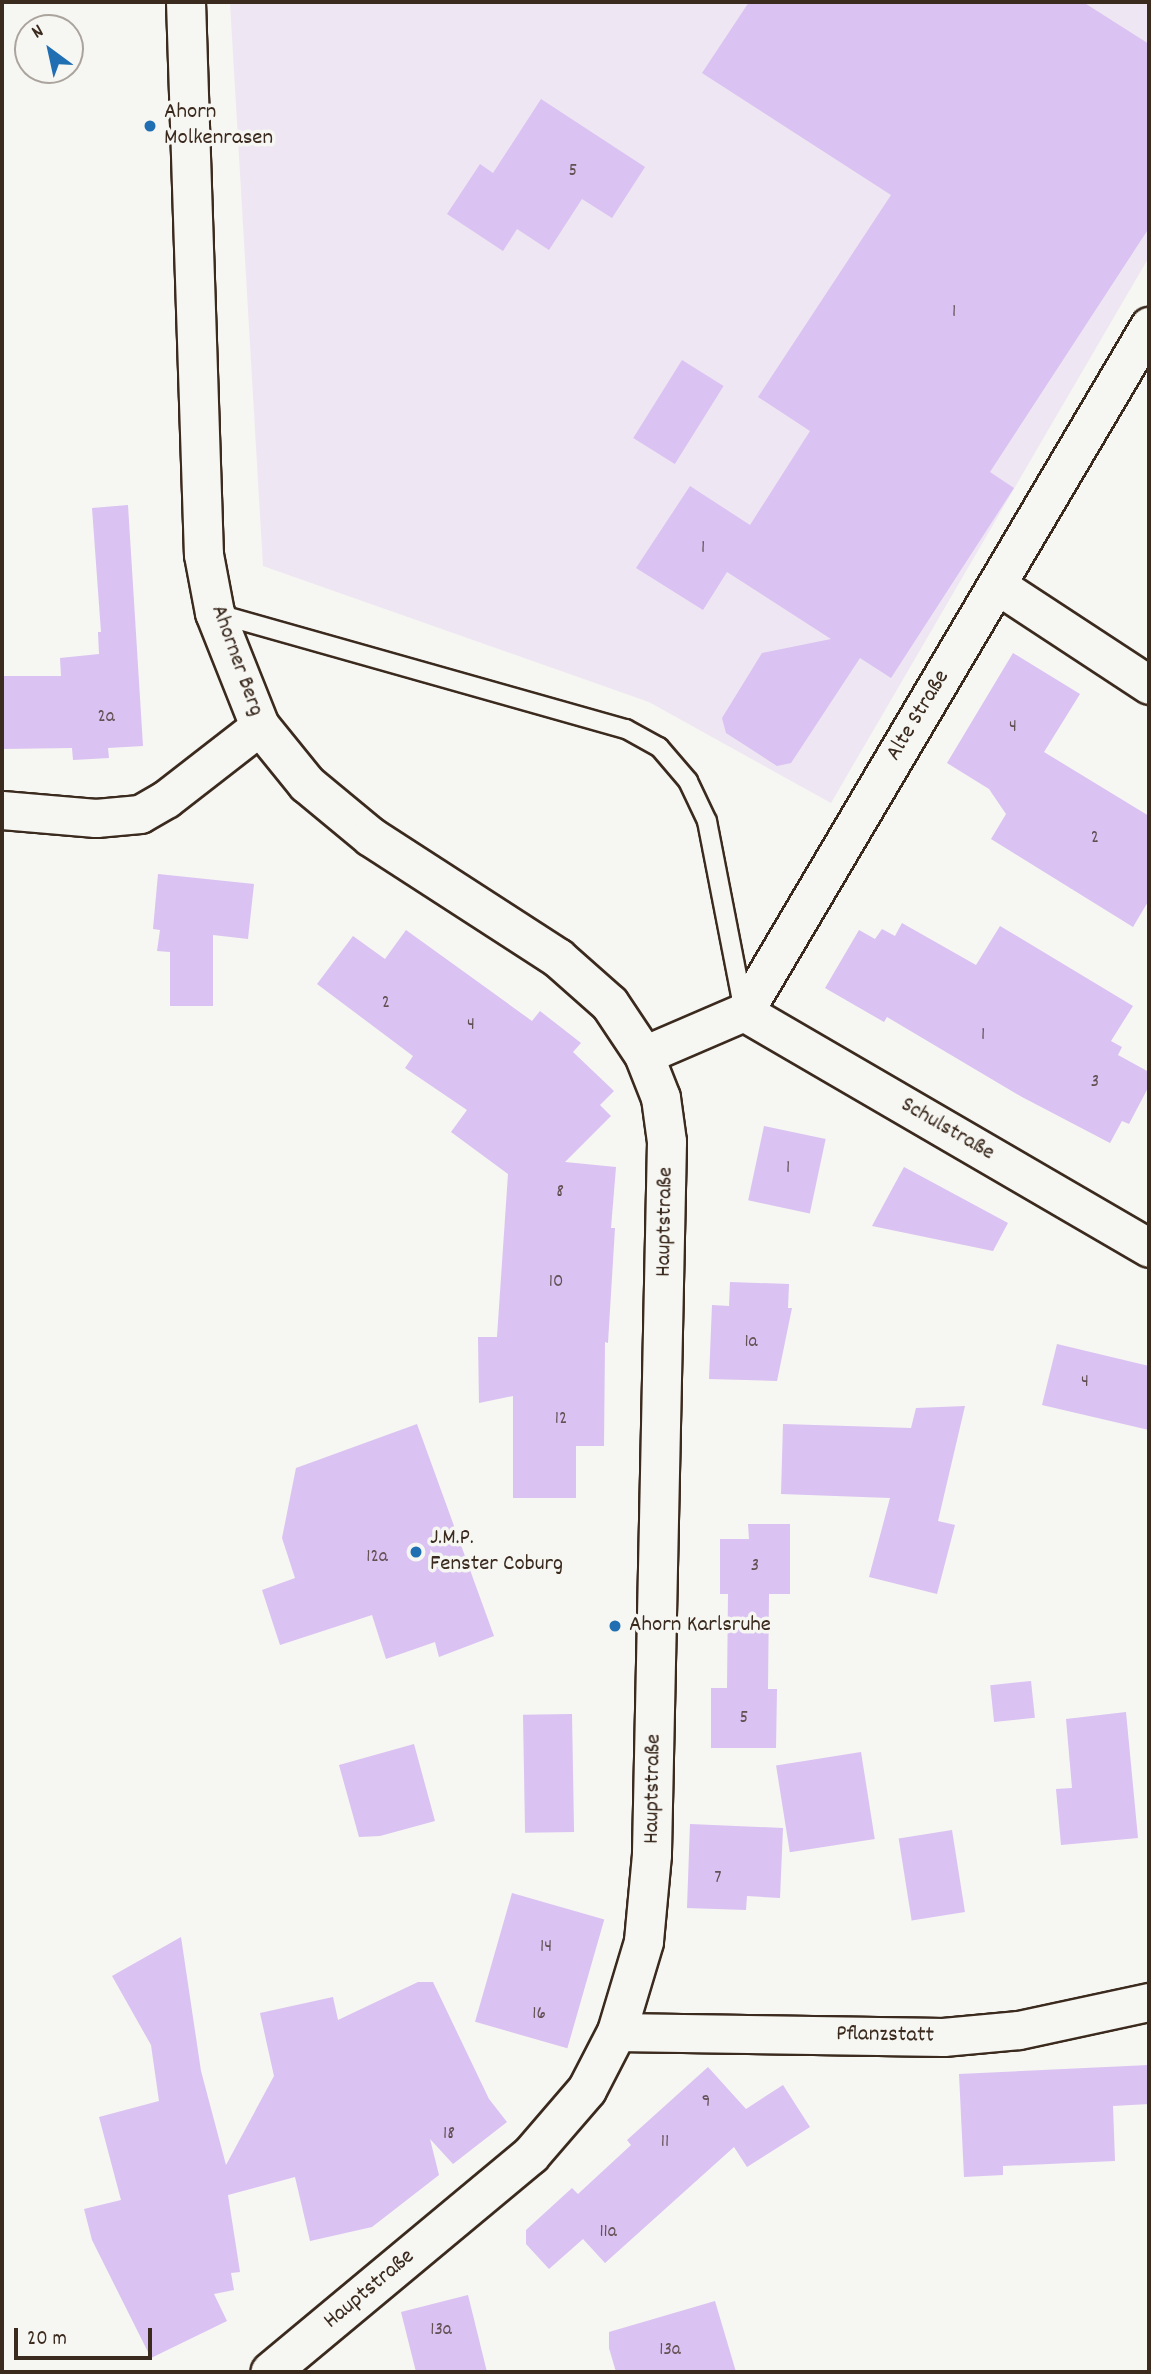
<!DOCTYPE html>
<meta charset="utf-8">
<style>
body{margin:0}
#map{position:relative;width:1151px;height:2374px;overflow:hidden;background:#f6f6f2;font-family:Dekko,sans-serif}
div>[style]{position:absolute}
.built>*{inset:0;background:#eee6f2}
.building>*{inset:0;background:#dac2f2;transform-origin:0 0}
.roads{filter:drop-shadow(2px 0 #3b2a1e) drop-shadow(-2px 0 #3b2a1e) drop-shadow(0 2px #3b2a1e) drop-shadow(0 -2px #3b2a1e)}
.service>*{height:18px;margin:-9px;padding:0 9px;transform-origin:9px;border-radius:9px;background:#f6f6f2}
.minor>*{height:37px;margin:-18.5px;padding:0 18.5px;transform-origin:18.5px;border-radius:18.5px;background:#f6f6f2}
.tertiary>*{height:38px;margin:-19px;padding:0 19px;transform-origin:19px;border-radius:19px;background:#f6f6f2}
.dots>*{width:19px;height:19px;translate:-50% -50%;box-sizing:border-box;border:4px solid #f6f6f2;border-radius:50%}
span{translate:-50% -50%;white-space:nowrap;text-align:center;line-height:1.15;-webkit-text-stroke:7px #f6f6f2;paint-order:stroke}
.number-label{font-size:19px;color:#635053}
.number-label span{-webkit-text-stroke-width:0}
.poi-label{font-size:23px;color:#3b2a1e}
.left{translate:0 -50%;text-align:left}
.street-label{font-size:23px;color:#3b2a1e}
.frame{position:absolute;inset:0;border:4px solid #3b2a1e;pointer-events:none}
.north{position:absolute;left:14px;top:14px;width:70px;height:70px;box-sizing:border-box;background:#f6f6f2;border:2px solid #aba49d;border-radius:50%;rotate:327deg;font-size:19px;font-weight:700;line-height:28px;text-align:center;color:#3b2a1e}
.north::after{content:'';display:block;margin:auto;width:24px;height:32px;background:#1f6fb2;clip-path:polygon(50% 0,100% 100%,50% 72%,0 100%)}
.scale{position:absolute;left:14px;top:2328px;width:138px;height:32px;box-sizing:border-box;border:4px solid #3b2a1e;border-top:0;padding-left:9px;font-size:21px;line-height:24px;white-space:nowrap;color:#3b2a1e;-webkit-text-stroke:5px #f6f6f2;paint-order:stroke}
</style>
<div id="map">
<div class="built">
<i style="clip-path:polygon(230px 2px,1149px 2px,1149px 257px,831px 803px,649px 702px,263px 566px)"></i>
</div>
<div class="building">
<i style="clip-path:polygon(749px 2px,1083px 2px,1149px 44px,1149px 228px,990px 472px,1014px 488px,891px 678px,860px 658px,791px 763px,777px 766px,726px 733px,722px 718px,762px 653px,831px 639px,727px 572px,703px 610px,636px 568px,690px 486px,750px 525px,810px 431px,758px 397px,891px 195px,702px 73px)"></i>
<i style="clip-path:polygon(541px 99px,645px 167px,612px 218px,582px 199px,549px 250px,517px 229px,503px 251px,447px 214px,480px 164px,493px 173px)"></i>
<i style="left:682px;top:360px;width:49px;height:92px;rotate:32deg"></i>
<i style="clip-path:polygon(128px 505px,143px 746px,108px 748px,109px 758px,73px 760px,72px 748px,2px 749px,2px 676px,61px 676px,60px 658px,99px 654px,98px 632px,101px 632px,92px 508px)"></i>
<i style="clip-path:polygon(1013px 653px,1080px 694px,1044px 752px,1149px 816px,1149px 900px,1133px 927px,991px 839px,1006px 814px,989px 789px,947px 763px)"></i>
<i style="clip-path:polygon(158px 874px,254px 884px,248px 939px,213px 935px,213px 1006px,170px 1006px,170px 952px,157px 951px,160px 930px,153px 929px)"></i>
<i style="clip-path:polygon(902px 923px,976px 965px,1000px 926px,1133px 1006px,1111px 1041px,1122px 1047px,1118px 1055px,1149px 1072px,1149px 1086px,1129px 1124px,1122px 1121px,1110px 1143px,1022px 1097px,887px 1017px,884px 1022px,825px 988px,859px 930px,875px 939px,882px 929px,895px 936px)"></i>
<i style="clip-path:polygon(406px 930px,532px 1021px,540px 1011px,581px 1043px,573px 1052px,614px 1091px,600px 1105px,611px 1116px,565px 1162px,616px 1167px,611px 1228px,615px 1228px,608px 1343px,605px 1342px,604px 1446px,576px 1446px,576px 1498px,513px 1498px,513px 1396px,479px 1403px,478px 1337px,497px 1337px,508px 1174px,451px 1132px,467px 1110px,405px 1068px,413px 1056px,317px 984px,353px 936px,385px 959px)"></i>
<i style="left:764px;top:1126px;width:63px;height:76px;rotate:12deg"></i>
<i style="clip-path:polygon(904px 1167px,1008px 1223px,993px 1251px,872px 1226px)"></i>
<i style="clip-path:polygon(730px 1282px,789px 1284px,788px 1308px,792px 1308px,777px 1381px,709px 1379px,712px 1305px,729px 1306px)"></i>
<i style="clip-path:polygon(1057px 1344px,1149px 1366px,1149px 1430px,1042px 1405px)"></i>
<i style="clip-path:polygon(965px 1406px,938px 1521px,955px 1525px,937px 1594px,869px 1577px,890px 1498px,781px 1494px,783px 1424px,911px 1428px,916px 1408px)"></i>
<i style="clip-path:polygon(417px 1424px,494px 1636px,439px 1657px,435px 1642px,386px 1659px,372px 1615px,280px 1645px,262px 1590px,295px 1578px,282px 1538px,296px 1468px)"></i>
<i style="clip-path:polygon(748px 1524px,790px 1524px,790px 1594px,769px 1594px,768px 1689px,777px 1689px,776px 1748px,711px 1748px,711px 1688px,727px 1688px,728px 1594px,720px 1594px,720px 1539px,749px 1539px)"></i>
<i style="left:1031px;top:1681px;width:37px;height:41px;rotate:84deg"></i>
<i style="clip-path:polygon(1126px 1712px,1138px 1838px,1061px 1845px,1056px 1789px,1072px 1788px,1066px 1719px)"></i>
<i style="left:572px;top:1714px;width:118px;height:49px;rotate:89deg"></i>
<i style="clip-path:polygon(414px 1744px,435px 1821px,380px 1836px,359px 1837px,339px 1765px)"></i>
<i style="left:861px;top:1752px;width:88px;height:86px;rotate:81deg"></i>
<i style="clip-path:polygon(690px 1824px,783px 1828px,780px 1898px,747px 1896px,746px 1910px,687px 1908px)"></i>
<i style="left:952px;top:1830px;width:83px;height:54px;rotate:81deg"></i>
<i style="left:512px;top:1893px;width:96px;height:134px;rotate:16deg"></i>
<i style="clip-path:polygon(181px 1937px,201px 2071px,226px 2165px,274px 2076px,260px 2013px,333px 1997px,338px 2020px,418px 1982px,433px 1982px,489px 2099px,507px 2122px,453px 2164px,430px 2139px,439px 2175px,372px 2227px,310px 2241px,295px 2177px,228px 2195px,240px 2272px,231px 2273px,234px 2290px,214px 2294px,227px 2321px,151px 2358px,92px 2240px,84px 2209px,121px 2200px,99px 2117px,159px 2101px,151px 2045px,112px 1976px)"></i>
<i style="clip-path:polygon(1149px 2065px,1149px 2104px,1113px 2106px,1115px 2161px,1003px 2166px,1003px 2175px,964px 2177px,959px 2074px)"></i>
<i style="clip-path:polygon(708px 2067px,746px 2109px,783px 2085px,810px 2127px,747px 2167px,734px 2147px,605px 2263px,583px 2239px,549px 2269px,526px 2244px,526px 2230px,572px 2188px,578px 2194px,631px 2145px,627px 2140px)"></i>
<i style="clip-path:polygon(468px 2295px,487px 2372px,416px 2372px,401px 2312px)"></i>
<i style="clip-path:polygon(715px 2301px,736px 2372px,616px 2372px,609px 2348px,609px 2332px)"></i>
</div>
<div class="roads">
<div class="service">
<i style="left:215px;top:613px;width:427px;rotate:15.8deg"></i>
<i style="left:626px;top:729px;width:38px;rotate:29deg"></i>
<i style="left:659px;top:747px;width:45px;rotate:49.5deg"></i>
<i style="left:688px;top:781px;width:44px;rotate:64.6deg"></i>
<i style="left:707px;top:821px;width:188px;rotate:79deg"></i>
</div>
<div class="minor">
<i style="left:997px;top:585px;width:182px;rotate:33.3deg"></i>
<i style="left:2px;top:810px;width:94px;rotate:4.9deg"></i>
<i style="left:96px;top:818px;width:44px;rotate:-5.2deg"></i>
<i style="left:140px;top:814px;width:30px;rotate:-30deg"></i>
<i style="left:166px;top:799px;width:119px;rotate:-37.8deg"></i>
<i style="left:744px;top:1012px;width:469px;rotate:30.2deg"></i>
<i style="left:644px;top:1055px;width:109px;rotate:-23.3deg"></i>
<i style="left:744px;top:1012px;width:797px;rotate:-59.44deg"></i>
<i style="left:617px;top:2032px;width:326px;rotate:0.9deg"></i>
<i style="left:943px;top:2037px;width:76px;rotate:-5.3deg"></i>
<i style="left:1019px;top:2030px;width:133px;rotate:-12.2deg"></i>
</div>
<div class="tertiary">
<i style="left:186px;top:2px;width:553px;rotate:88.14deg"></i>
<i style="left:204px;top:555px;width:59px;rotate:79.3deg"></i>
<i style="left:215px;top:613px;width:122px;rotate:68.3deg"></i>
<i style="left:260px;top:726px;width:75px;rotate:51deg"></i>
<i style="left:307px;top:784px;width:83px;rotate:39.6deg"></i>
<i style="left:371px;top:837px;width:223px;rotate:32.9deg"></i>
<i style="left:558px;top:958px;width:69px;rotate:41.5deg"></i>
<i style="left:610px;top:1004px;width:61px;rotate:56.3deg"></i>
<i style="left:644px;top:1055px;width:46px;rotate:68.4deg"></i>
<i style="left:661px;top:1098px;width:44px;rotate:82.2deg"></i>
<i style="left:667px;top:1142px;width:713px;rotate:91.21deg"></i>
<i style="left:652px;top:1855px;width:87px;rotate:95.3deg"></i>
<i style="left:644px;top:1942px;width:94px;rotate:106.7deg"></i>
<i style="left:617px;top:2032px;width:65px;rotate:117.3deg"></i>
<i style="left:587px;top:2090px;width:86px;rotate:130.7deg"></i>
<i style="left:531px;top:2155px;width:339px;rotate:140.2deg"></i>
</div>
</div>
<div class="dots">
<i style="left:150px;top:126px;background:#1f6fb2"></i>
<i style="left:416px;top:1552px;background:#1f6fb2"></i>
<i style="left:615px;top:1626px;background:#1f6fb2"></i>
</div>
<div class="number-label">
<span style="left:573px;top:172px">5</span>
<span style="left:954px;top:313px">1</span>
<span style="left:703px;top:549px">1</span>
<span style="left:106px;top:718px">2a</span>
<span style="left:1013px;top:728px">4</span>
<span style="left:1095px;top:839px">2</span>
<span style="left:386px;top:1004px">2</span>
<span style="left:471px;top:1026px">4</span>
<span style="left:983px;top:1036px">1</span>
<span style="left:1095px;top:1083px">3</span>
<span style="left:788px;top:1169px">1</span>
<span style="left:560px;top:1193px">8</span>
<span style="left:556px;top:1283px">10</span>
<span style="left:751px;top:1343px">1a</span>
<span style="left:1085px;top:1383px">4</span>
<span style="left:561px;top:1420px">12</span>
<span style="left:377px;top:1558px">12a</span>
<span style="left:755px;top:1567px">3</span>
<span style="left:744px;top:1719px">5</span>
<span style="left:718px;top:1879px">7</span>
<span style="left:546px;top:1948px">14</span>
<span style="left:539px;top:2015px">16</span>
<span style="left:706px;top:2103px">9</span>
<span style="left:449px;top:2135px">18</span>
<span style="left:665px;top:2143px">11</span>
<span style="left:608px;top:2233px">11a</span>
<span style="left:441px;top:2331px">13a</span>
<span style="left:670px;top:2351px">13a</span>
</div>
<div class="poi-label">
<span class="left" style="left:164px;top:126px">Ahorn<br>Molkenrasen</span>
<span class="left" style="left:430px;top:1552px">J.M.P.<br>Fenster Coburg</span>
<span class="left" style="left:629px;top:1626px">Ahorn Karlsruhe</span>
</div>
<div class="street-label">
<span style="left:236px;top:661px;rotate:70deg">Ahorner Berg</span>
<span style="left:919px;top:716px;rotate:-59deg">Alte Straße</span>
<span style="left:947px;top:1130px;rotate:30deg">Schulstraße</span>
<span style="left:666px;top:1222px;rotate:-89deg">Hauptstraße</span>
<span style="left:654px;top:1789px;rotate:-89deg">Hauptstraße</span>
<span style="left:885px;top:2036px;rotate:1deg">Pflanzstatt</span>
<span style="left:370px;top:2290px;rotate:-40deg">Hauptstraße</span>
</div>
<div class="frame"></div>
<div class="north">N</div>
<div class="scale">20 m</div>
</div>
